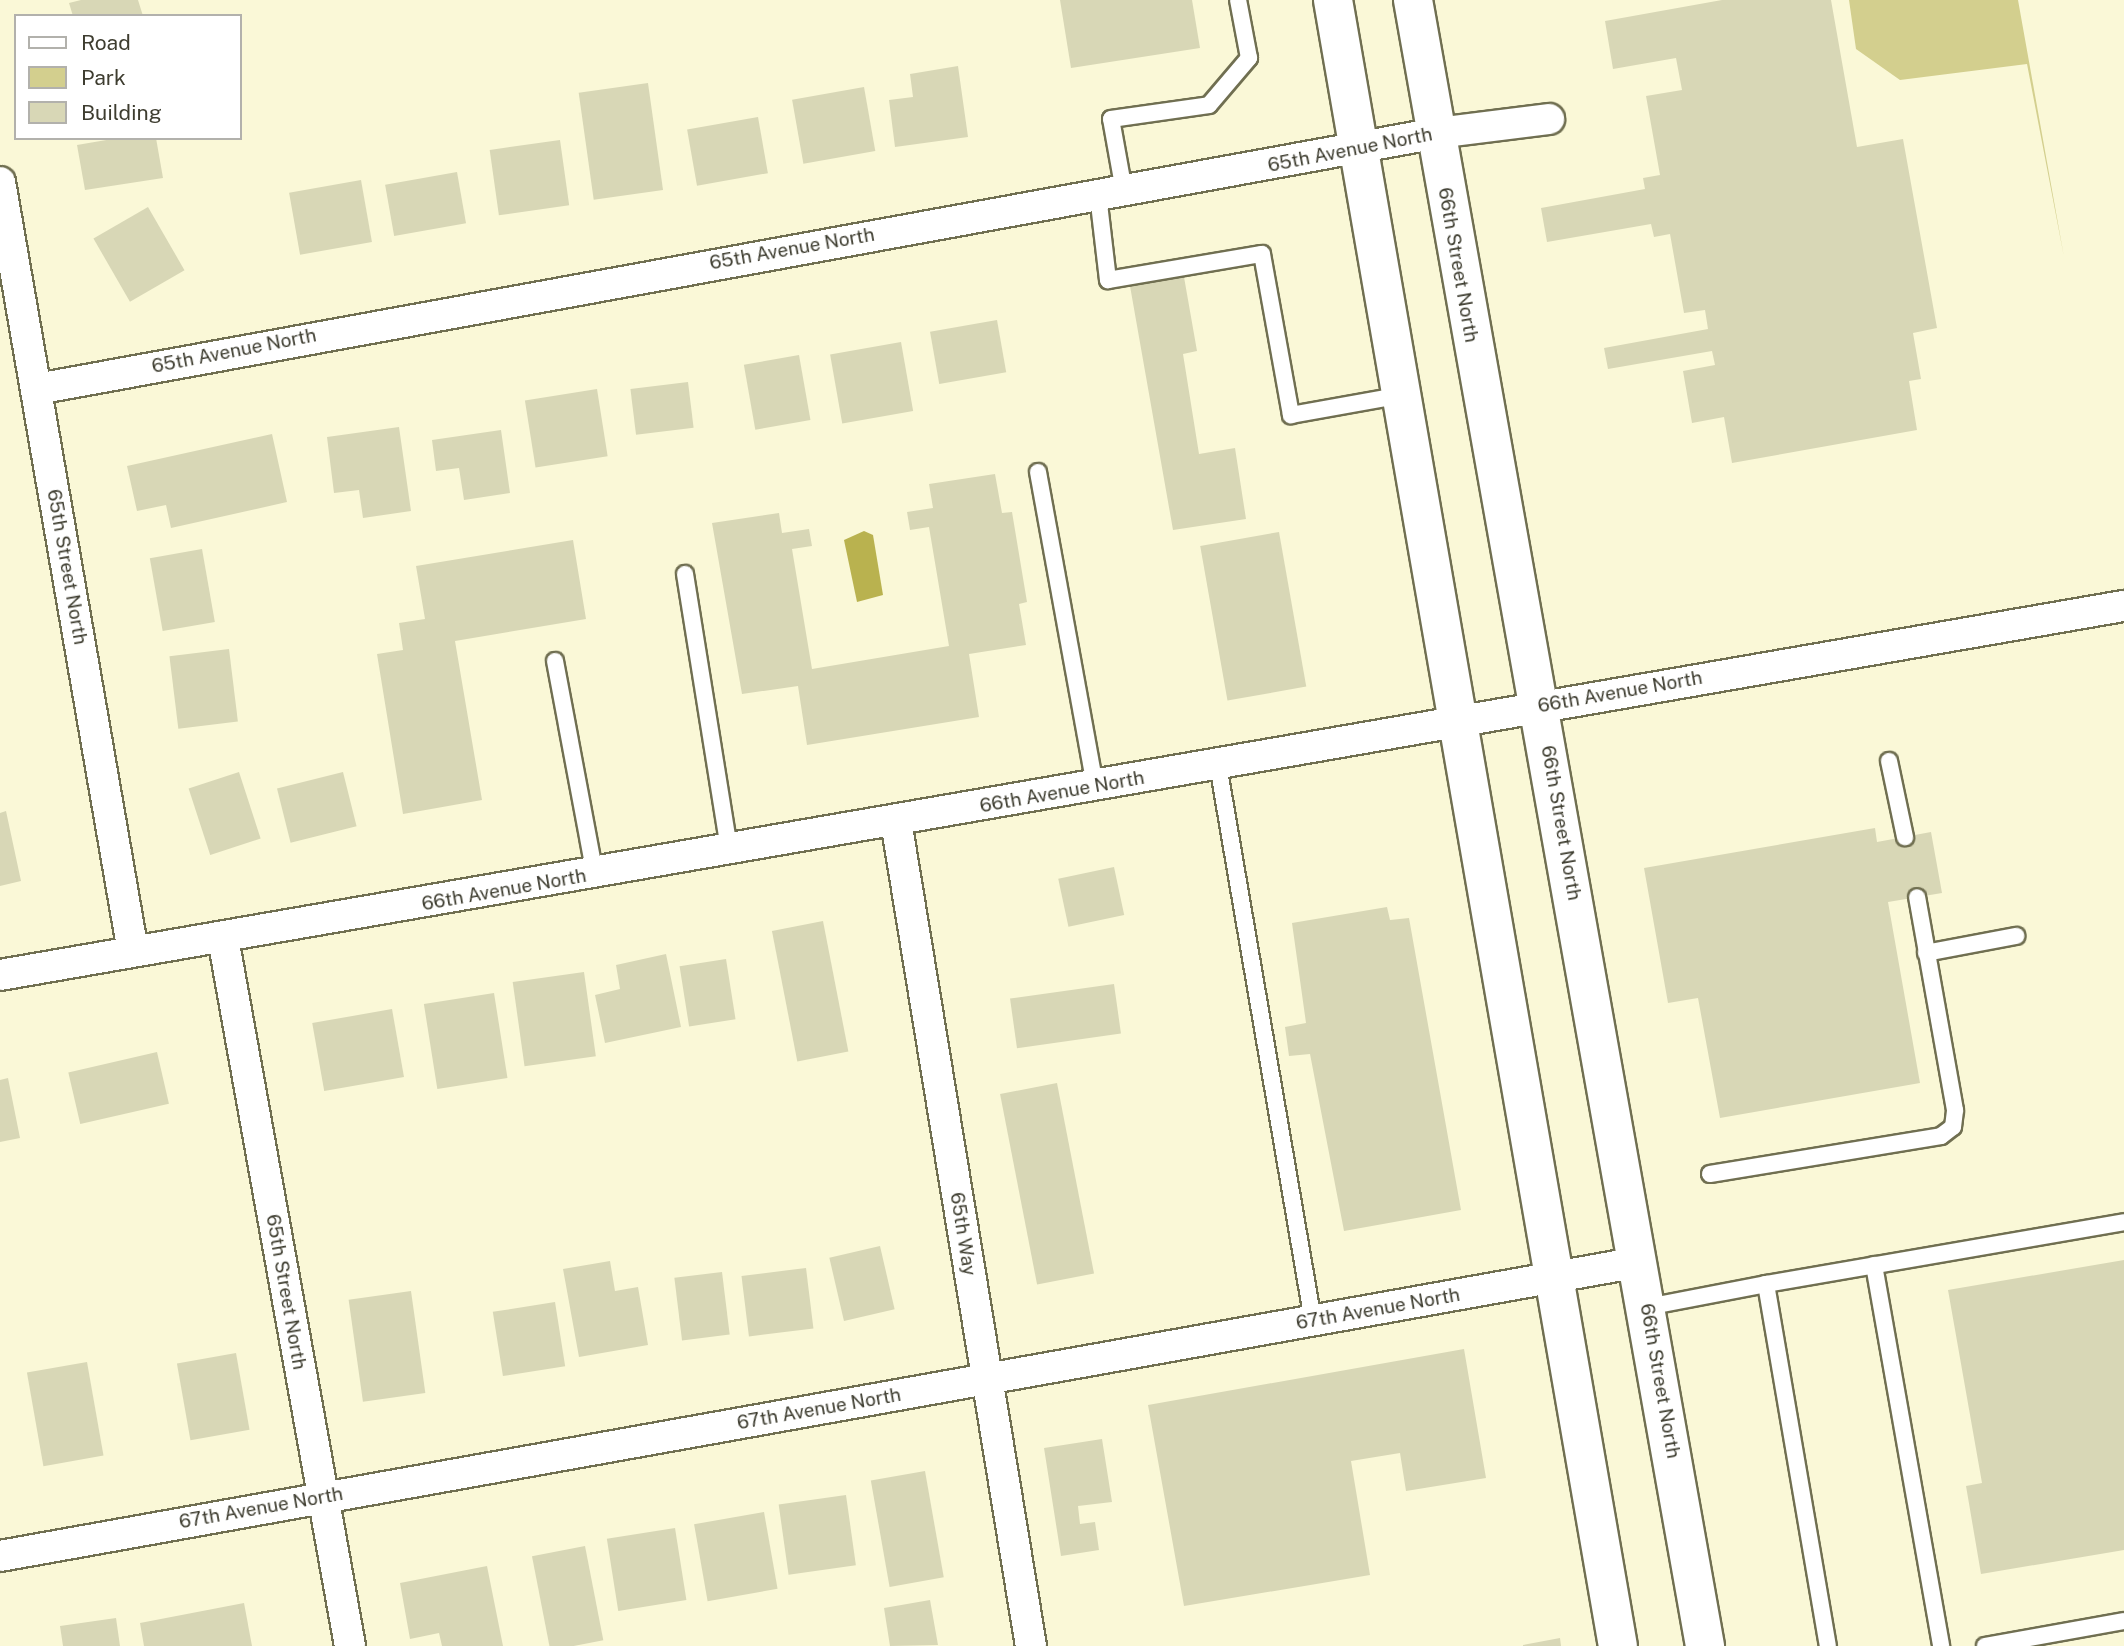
<!DOCTYPE html>
<style>
body{margin:0}
#map{position:relative;width:2124px;height:1646px;overflow:hidden;background:#faf8d7;font-family:"Public Sans",sans-serif}
div>[style]{position:absolute}
.green>*{inset:0;background:#d3cf8e}
.water>*{inset:0;background:#b9b24f}
.building>*{inset:0;background:#d8d7b6;transform-origin:0 0}
.roads{filter:drop-shadow(2px 0 #706f51) drop-shadow(-2px 0 #706f51) drop-shadow(0 2px #706f51) drop-shadow(0 -2px #706f51)}
.service>*{height:16px;margin:-8px;padding:0 8px;transform-origin:8px;border-radius:8px;background:#fff}
.minor>*{height:30px;margin:-15px;padding:0 15px;transform-origin:15px;border-radius:15px;background:#fff}
.primary>*{height:38px;margin:-19px;padding:0 19px;transform-origin:19px;border-radius:19px;background:#fff}
span{translate:-50% -50%;white-space:nowrap;text-align:center;line-height:1.15;-webkit-text-stroke:5px #fff;paint-order:stroke}
.street-label{font-size:19px;color:#3e3d30}
.legend{position:absolute;left:14px;top:14px;width:228px;height:126px;box-sizing:border-box;background:#fff;border:2px solid #b2b1ac;margin:0;padding:9px 12px;list-style:none;font-size:21px;color:#3e3d30}
.legend li{display:flex;align-items:center;gap:14px;height:35px}
.legend b{width:35px;border:2px solid #b2b1ac}
</style>
<div id="map">
<div class="green">
<i style="clip-path:polygon(1849px 0,2018px 0,2064px 257px,2027px 64px,1900px 80px,1856px 49px)"></i>
</div>
<div class="water">
<i style="clip-path:polygon(864px 531px,873px 535px,883px 595px,857px 602px,844px 540px)"></i>
</div>
<div class="building">
<i style="clip-path:polygon(81px 0,138px 0,143px 16px,73px 16px,69px 3px)"></i>
<i style="clip-path:polygon(1060px 0,1192px 0,1200px 48px,1071px 68px)"></i>
<i style="clip-path:polygon(1722px 0,1831px 0,1857px 147px,1903px 139px,1937px 328px,1913px 333px,1921px 379px,1909px 381px,1917px 430px,1732px 463px,1724px 417px,1692px 423px,1683px 371px,1715px 365px,1712px 351px,1608px 369px,1604px 348px,1708px 329px,1705px 310px,1684px 313px,1670px 234px,1654px 237px,1651px 224px,1547px 242px,1541px 208px,1645px 189px,1643px 178px,1660px 175px,1646px 96px,1682px 90px,1676px 58px,1613px 69px,1605px 21px)"></i>
<i style="clip-path:polygon(958px 66px,968px 137px,895px 147px,889px 100px,913px 97px,910px 74px)"></i>
<i style="left:648px;top:83px;width:108px;height:70px;rotate:82deg"></i>
<i style="left:864px;top:87px;width:65px;height:73px;rotate:80deg"></i>
<i style="left:758px;top:117px;width:57px;height:72px;rotate:80deg"></i>
<i style="clip-path:polygon(118px 138px,156px 138px,163px 178px,85px 190px,77px 145px)"></i>
<i style="left:560px;top:140px;width:66px;height:71px;rotate:82deg"></i>
<i style="left:457px;top:172px;width:52px;height:73px;rotate:80deg"></i>
<i style="left:361px;top:180px;width:63px;height:73px;rotate:80deg"></i>
<i style="left:148px;top:207px;width:73px;height:63px;rotate:60deg"></i>
<i style="clip-path:polygon(1184px 277px,1197px 351px,1183px 354px,1199px 454px,1235px 448px,1246px 519px,1173px 530px,1130px 286px)"></i>
<i style="left:997px;top:320px;width:53px;height:68px;rotate:80deg"></i>
<i style="left:901px;top:342px;width:70px;height:72px;rotate:80deg"></i>
<i style="left:799px;top:355px;width:66px;height:56px;rotate:80deg"></i>
<i style="left:688px;top:382px;width:46px;height:58px;rotate:83deg"></i>
<i style="left:597px;top:389px;width:68px;height:73px;rotate:81deg"></i>
<i style="clip-path:polygon(399px 427px,411px 511px,363px 518px,359px 490px,334px 493px,327px 437px)"></i>
<i style="clip-path:polygon(501px 430px,510px 493px,464px 500px,459px 468px,436px 471px,432px 440px)"></i>
<i style="clip-path:polygon(272px 434px,287px 502px,171px 528px,166px 505px,137px 511px,127px 466px)"></i>
<i style="clip-path:polygon(995px 474px,1002px 513px,1012px 512px,1027px 602px,1019px 604px,1026px 645px,969px 654px,979px 717px,807px 745px,798px 686px,742px 694px,712px 523px,779px 513px,782px 533px,809px 529px,812px 546px,792px 549px,812px 669px,949px 646px,929px 527px,910px 530px,907px 512px,933px 508px,929px 484px)"></i>
<i style="left:1279px;top:532px;width:157px;height:80px;rotate:80deg"></i>
<i style="clip-path:polygon(573px 540px,586px 619px,455px 641px,482px 800px,403px 814px,377px 654px,403px 650px,399px 623px,425px 619px,416px 566px)"></i>
<i style="left:202px;top:549px;width:74px;height:53px;rotate:80deg"></i>
<i style="left:229px;top:649px;width:73px;height:60px;rotate:83deg"></i>
<i style="left:239px;top:772px;width:70px;height:53px;rotate:72deg"></i>
<i style="left:343px;top:772px;width:56px;height:68px;rotate:76deg"></i>
<i style="clip-path:polygon(6px 811px,21px 881px,0 886px,0 813px)"></i>
<i style="clip-path:polygon(1875px 828px,1877px 842px,1931px 832px,1942px 893px,1888px 902px,1920px 1083px,1720px 1118px,1698px 998px,1668px 1003px,1644px 868px)"></i>
<i style="left:1114px;top:867px;width:49px;height:57px;rotate:78deg"></i>
<i style="clip-path:polygon(1387px 907px,1390px 920px,1409px 918px,1461px 1210px,1344px 1231px,1310px 1054px,1289px 1056px,1285px 1027px,1306px 1023px,1292px 923px)"></i>
<i style="left:823px;top:921px;width:133px;height:52px;rotate:79deg"></i>
<i style="clip-path:polygon(666px 954px,681px 1027px,605px 1043px,595px 995px,620px 989px,616px 965px)"></i>
<i style="left:726px;top:959px;width:61px;height:47px;rotate:81deg"></i>
<i style="left:584px;top:972px;width:85px;height:72px;rotate:82deg"></i>
<i style="left:1114px;top:984px;width:50px;height:105px;rotate:82deg"></i>
<i style="left:494px;top:993px;width:86px;height:71px;rotate:81deg"></i>
<i style="left:392px;top:1009px;width:69px;height:81px;rotate:80deg"></i>
<i style="left:157px;top:1052px;width:53px;height:91px;rotate:77deg"></i>
<i style="clip-path:polygon(8px 1078px,20px 1138px,0 1142px,0 1080px)"></i>
<i style="left:1057px;top:1083px;width:194px;height:58px;rotate:79deg"></i>
<i style="left:880px;top:1246px;width:65px;height:52px;rotate:77deg"></i>
<i style="clip-path:polygon(2124px 1260px,2124px 1550px,1981px 1574px,1966px 1486px,1982px 1483px,1948px 1290px)"></i>
<i style="clip-path:polygon(610px 1261px,615px 1291px,638px 1287px,648px 1345px,579px 1357px,563px 1269px)"></i>
<i style="left:806px;top:1268px;width:61px;height:65px;rotate:83deg"></i>
<i style="left:722px;top:1272px;width:63px;height:48px;rotate:83deg"></i>
<i style="left:411px;top:1291px;width:103px;height:63px;rotate:82deg"></i>
<i style="left:555px;top:1302px;width:65px;height:63px;rotate:81deg"></i>
<i style="clip-path:polygon(1464px 1349px,1486px 1478px,1406px 1491px,1400px 1453px,1351px 1461px,1370px 1575px,1184px 1606px,1148px 1405px)"></i>
<i style="left:236px;top:1353px;width:78px;height:60px;rotate:80deg"></i>
<i style="left:87px;top:1362px;width:95px;height:61px;rotate:80deg"></i>
<i style="clip-path:polygon(1102px 1439px,1112px 1502px,1078px 1506px,1080px 1524px,1095px 1522px,1099px 1550px,1061px 1556px,1044px 1448px)"></i>
<i style="left:925px;top:1471px;width:108px;height:55px;rotate:80deg"></i>
<i style="left:846px;top:1495px;width:71px;height:68px;rotate:82deg"></i>
<i style="left:764px;top:1512px;width:78px;height:71px;rotate:80deg"></i>
<i style="left:675px;top:1528px;width:73px;height:69px;rotate:81deg"></i>
<i style="left:585px;top:1546px;width:96px;height:54px;rotate:79deg"></i>
<i style="clip-path:polygon(487px 1566px,503px 1646px,442px 1646px,439px 1633px,410px 1639px,400px 1583px)"></i>
<i style="clip-path:polygon(930px 1600px,938px 1645px,890px 1646px,884px 1608px)"></i>
<i style="clip-path:polygon(244px 1603px,252px 1646px,144px 1646px,140px 1623px)"></i>
<i style="clip-path:polygon(116px 1618px,120px 1646px,63px 1646px,60px 1626px)"></i>
<i style="clip-path:polygon(1560px 1638px,1561px 1646px,1523px 1646px,1523px 1645px)"></i>
</div>
<div class="roads">
<div class="service">
<i style="left:1124px;top:191px;width:73px;rotate:-100.2deg"></i>
<i style="left:1111px;top:119px;width:99px;rotate:-8.1deg"></i>
<i style="left:1209px;top:105px;width:62px;rotate:-49.6deg"></i>
<i style="left:1249px;top:58px;width:59px;rotate:-100.7deg"></i>
<i style="left:1098px;top:195px;width:86px;rotate:83.3deg"></i>
<i style="left:1108px;top:280px;width:156px;rotate:-9.6deg"></i>
<i style="left:1262px;top:254px;width:164px;rotate:79.8deg"></i>
<i style="left:1291px;top:415px;width:113px;rotate:-10.2deg"></i>
<i style="left:1038px;top:472px;width:319px;rotate:79.7deg"></i>
<i style="left:685px;top:574px;width:279px;rotate:80.9deg"></i>
<i style="left:555px;top:661px;width:217px;rotate:79.4deg"></i>
<i style="left:1889px;top:761px;width:78px;rotate:78.1deg"></i>
<i style="left:1218px;top:765px;width:564px;rotate:80.3deg"></i>
<i style="left:1926px;top:953px;width:92px;rotate:-10.7deg"></i>
<i style="left:1710px;top:1174px;width:234px;rotate:-9.3deg"></i>
<i style="left:1941px;top:1136px;width:15px;rotate:-37deg"></i>
<i style="left:1953px;top:1127px;width:17px;rotate:-83deg"></i>
<i style="left:1955px;top:1110px;width:216px;rotate:-100.1deg"></i>
<i style="left:1874px;top:1265px;width:387px;rotate:80deg"></i>
<i style="left:1766px;top:1284px;width:363px;rotate:-9.8deg"></i>
<i style="left:1647px;top:1307px;width:121px;rotate:-10.9deg"></i>
<i style="left:1766px;top:1284px;width:367px;rotate:80.3deg"></i>
<i style="left:1985px;top:1646px;width:141px;rotate:-10.2deg"></i>
</div>
<div class="minor">
<i style="left:0;top:182px;width:781px;rotate:80.2deg"></i>
<i style="left:37px;top:389px;width:1423px;rotate:-10.36deg"></i>
<i style="left:1437px;top:133px;width:113px;rotate:-7.1deg"></i>
<i style="left:896px;top:821px;width:836px;rotate:80.71deg"></i>
<i style="left:223px;top:938px;width:719px;rotate:79.83deg"></i>
<i style="left:0;top:975px;width:2156px;rotate:-9.86deg"></i>
<i style="left:0;top:1556px;width:1665px;rotate:-10.17deg"></i>
</div>
<div class="primary">
<i style="left:1333px;top:0;width:1670px;rotate:80.18deg"></i>
<i style="left:1413px;top:0;width:1672px;rotate:79.94deg"></i>
</div>
</div>
<div class="street-label">
<span style="left:1350px;top:150px;rotate:-11deg">65th Avenue North</span>
<span style="left:792px;top:249px;rotate:-10deg">65th Avenue North</span>
<span style="left:1458px;top:265px;rotate:80deg">66th Street North</span>
<span style="left:234px;top:351px;rotate:-11deg">65th Avenue North</span>
<span style="left:67px;top:567px;rotate:80deg">65th Street North</span>
<span style="left:1620px;top:692px;rotate:-10deg">66th Avenue North</span>
<span style="left:1062px;top:792px;rotate:-10deg">66th Avenue North</span>
<span style="left:1561px;top:823px;rotate:80deg">66th Street North</span>
<span style="left:504px;top:890px;rotate:-10deg">66th Avenue North</span>
<span style="left:963px;top:1234px;rotate:81deg">65th Way</span>
<span style="left:286px;top:1292px;rotate:80deg">65th Street North</span>
<span style="left:1378px;top:1309px;rotate:-10deg">67th Avenue North</span>
<span style="left:1660px;top:1381px;rotate:80deg">66th Street North</span>
<span style="left:819px;top:1409px;rotate:-10deg">67th Avenue North</span>
<span style="left:261px;top:1508px;rotate:-10deg">67th Avenue North</span>
</div>
<ul class="legend">
<li><b style="height:9px;background:#fff"></b>Road</li>
<li><b style="height:19px;background:#d3cf8e"></b>Park</li>
<li><b style="height:19px;background:#d8d7b6"></b>Building</li>
</ul>
</div>
